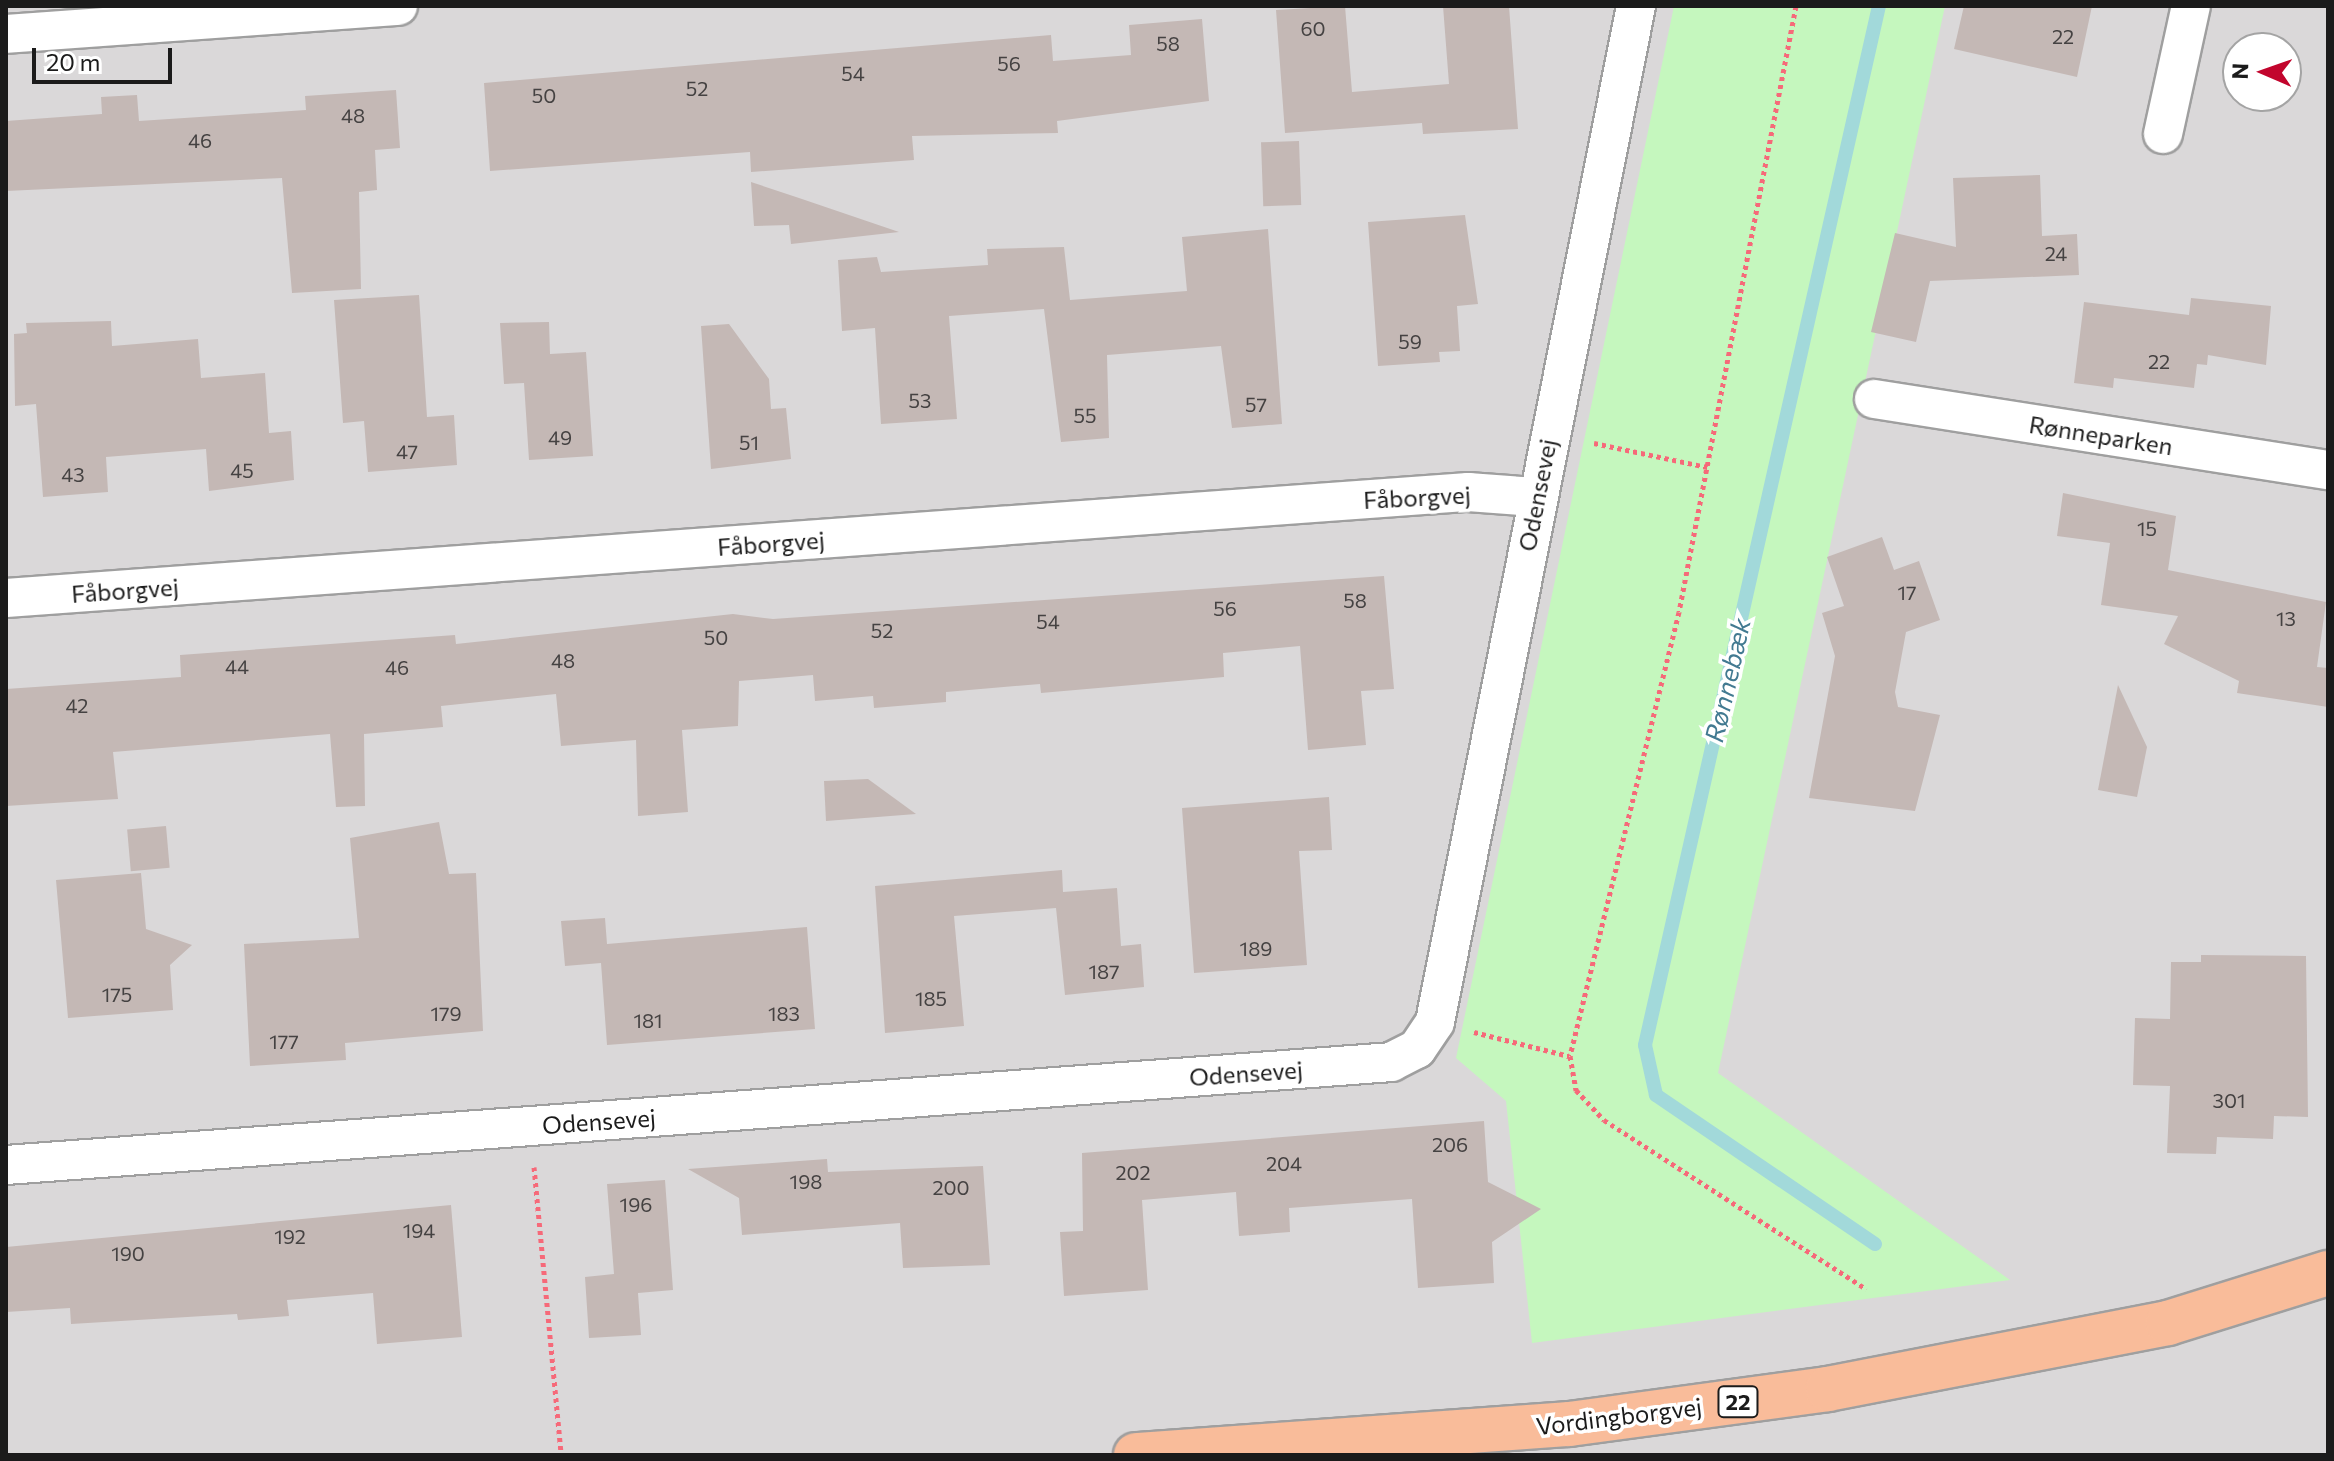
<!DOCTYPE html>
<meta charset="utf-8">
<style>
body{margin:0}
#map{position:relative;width:2334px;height:1461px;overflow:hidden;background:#ede6e1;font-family:Commissioner,sans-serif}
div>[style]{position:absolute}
.residential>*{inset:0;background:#dad8d9}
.park>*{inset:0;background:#c5f7be}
.stream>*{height:14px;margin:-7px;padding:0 7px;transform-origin:7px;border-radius:7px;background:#a2d9da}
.building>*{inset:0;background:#c4b8b5;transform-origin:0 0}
.path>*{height:5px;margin-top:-2.5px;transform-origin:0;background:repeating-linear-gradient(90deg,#f66979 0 4px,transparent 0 8px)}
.roads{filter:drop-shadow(2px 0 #9f9f9f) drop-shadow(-2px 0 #9f9f9f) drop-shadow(0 2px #9f9f9f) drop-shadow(0 -2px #9f9f9f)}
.minor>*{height:38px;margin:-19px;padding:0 19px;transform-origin:19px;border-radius:19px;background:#fff}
.primary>*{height:44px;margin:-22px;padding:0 22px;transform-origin:22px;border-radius:22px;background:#f9bc9a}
span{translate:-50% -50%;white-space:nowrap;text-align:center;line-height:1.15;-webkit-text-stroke:7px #fff;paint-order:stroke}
.number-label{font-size:20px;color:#454242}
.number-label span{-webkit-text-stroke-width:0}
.shield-label span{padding:2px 6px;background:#fff;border:2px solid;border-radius:6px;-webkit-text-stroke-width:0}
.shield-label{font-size:22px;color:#1b1b1b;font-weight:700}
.street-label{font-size:24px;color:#1b1b1b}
.water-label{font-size:26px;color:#427a91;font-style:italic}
.frame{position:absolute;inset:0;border:8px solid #1b1b1b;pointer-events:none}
.north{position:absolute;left:2222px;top:32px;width:80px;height:80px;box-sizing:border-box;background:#fff;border:2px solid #a4a4a4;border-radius:50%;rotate:272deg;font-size:22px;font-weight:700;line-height:32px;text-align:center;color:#1b1b1b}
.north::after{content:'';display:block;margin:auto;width:28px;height:36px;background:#c2052d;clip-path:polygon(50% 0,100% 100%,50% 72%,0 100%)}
.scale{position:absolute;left:32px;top:48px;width:140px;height:36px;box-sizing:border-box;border:4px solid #1b1b1b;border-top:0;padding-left:10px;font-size:24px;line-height:28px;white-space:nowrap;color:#1b1b1b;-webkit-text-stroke:6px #fff;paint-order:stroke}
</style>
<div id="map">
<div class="residential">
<i style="clip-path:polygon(evenodd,6px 6px,2328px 6px,2328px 1455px,6px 1455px,6px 6px,2238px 48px,2286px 48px,2286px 96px,2238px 96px,2238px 48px)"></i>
</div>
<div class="park">
<i style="clip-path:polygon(1674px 6px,1945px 6px,1718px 1073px,2010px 1280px,1532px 1343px,1506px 1101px,1456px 1058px)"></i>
</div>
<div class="stream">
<i style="left:1875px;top:1244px;width:265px;rotate:-145.8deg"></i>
<i style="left:1656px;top:1095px;width:51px;rotate:-102.4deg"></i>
<i style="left:1645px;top:1045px;width:1065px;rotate:-77.31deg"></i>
</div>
<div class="building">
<i style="clip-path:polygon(1345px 6px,1352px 92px,1449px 84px,1443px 6px,1509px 6px,1518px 129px,1423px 134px,1422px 123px,1285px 133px,1276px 10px)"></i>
<i style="clip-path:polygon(1964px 6px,2092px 6px,2077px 77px,1954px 49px)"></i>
<i style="clip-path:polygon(1202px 19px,1209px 101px,1057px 121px,1058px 133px,912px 136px,914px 160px,751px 172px,750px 152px,490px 171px,484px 83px,1051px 35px,1053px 61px,1131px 55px,1129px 25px)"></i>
<i style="clip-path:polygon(396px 90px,400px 148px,375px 150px,377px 190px,359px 192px,361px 289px,292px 293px,282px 178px,6px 191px,6px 121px,102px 114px,101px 97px,137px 95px,139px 121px,306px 110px,305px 96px)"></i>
<i style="left:1299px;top:141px;width:64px;height:38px;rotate:88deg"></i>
<i style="clip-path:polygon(2040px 175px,2042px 236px,2077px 234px,2079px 275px,1930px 281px,1916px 342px,1871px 332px,1895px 233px,1956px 247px,1953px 178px)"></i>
<i style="clip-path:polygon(751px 182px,799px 198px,899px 232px,791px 244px,789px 225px,754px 226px)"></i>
<i style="clip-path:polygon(1465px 215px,1478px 304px,1457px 306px,1460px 351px,1439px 352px,1440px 362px,1378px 366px,1368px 222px)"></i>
<i style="clip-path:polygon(1268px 229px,1282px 424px,1232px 428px,1221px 346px,1107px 355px,1109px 438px,1061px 442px,1044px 309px,949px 316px,957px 419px,881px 424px,875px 328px,842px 331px,838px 260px,877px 257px,881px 272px,988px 265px,987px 249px,1064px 247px,1070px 300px,1187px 291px,1182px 237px)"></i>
<i style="clip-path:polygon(419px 295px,427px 417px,454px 415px,457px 465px,368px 472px,364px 421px,343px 423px,334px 300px)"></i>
<i style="clip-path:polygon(2191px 298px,2271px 306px,2266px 365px,2208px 355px,2207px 365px,2197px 364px,2194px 388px,2114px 378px,2113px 388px,2074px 383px,2084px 302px,2189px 315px)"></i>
<i style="clip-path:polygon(111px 321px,112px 346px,198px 339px,201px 378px,265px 373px,269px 433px,291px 431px,294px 480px,209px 491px,206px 449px,106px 457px,108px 492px,43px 497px,36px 404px,15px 406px,14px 334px,27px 333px,26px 323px)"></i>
<i style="clip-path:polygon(549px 322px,550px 354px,586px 352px,593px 456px,529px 460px,524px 383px,504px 384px,500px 323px)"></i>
<i style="clip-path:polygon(729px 324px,769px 379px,771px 409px,786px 408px,791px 459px,711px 469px,701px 326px)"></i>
<i style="clip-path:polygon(2063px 493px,2176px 516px,2168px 570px,2326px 602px,2317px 667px,2328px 668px,2328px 707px,2237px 693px,2239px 681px,2164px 644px,2178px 616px,2101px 605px,2110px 543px,2057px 536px)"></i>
<i style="clip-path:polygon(1882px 537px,1894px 570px,1919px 561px,1940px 620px,1906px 632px,1895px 692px,1898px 707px,1940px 715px,1915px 811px,1809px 798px,1835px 656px,1822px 613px,1844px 606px,1827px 557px)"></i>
<i style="clip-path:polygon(1384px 576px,1394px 689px,1361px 691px,1366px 745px,1308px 750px,1300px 646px,1223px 653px,1224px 677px,1041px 693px,1040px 684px,946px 692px,946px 702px,874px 708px,873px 696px,815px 701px,813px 675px,739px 681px,738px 726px,682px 730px,688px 812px,638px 816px,636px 740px,561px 746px,556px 694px,441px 706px,443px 727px,364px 734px,365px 806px,336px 807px,330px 734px,113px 752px,118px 799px,6px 806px,6px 689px,181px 677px,180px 655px,455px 635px,456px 644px,733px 614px,773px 619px)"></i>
<i style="clip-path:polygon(2118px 685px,2147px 747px,2137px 797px,2098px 790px)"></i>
<i style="clip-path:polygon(868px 779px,916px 814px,826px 821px,824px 781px)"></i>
<i style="clip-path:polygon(1329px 797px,1332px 850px,1299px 851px,1307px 965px,1194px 973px,1182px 808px)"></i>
<i style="clip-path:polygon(439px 822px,449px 874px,476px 873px,483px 1031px,345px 1043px,346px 1060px,250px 1066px,244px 944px,359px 938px,350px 838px)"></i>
<i style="left:166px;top:826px;width:42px;height:39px;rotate:85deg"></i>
<i style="clip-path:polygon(1062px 870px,1063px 892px,1117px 888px,1121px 946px,1141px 944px,1144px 987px,1065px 995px,1056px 908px,954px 916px,964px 1026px,885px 1033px,875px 886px)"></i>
<i style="clip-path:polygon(141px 873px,146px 929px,192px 945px,170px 965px,173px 1010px,68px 1018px,56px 880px)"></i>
<i style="clip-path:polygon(605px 918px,607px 944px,807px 927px,815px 1029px,607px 1045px,601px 963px,565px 966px,561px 921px)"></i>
<i style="clip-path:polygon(2201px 955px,2306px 956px,2308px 1117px,2274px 1116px,2273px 1139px,2217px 1137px,2216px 1154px,2167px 1153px,2170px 1086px,2133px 1085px,2135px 1018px,2170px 1019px,2171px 962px,2201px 962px)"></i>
<i style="clip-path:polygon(1484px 1121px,1488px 1182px,1541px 1209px,1492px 1242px,1494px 1283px,1418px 1288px,1412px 1199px,1289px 1208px,1290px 1232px,1239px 1236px,1236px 1192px,1142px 1200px,1148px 1290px,1064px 1296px,1060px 1232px,1083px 1231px,1082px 1153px)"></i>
<i style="clip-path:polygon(827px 1159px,828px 1172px,983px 1166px,990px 1265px,903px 1268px,900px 1223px,742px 1235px,739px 1198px,688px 1169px)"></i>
<i style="clip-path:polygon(665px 1180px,673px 1290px,638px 1293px,641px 1335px,589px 1338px,585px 1277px,614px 1274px,607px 1184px)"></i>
<i style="clip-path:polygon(451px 1205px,462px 1337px,377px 1344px,373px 1293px,287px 1300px,289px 1316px,238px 1320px,237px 1314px,71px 1324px,70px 1308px,6px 1312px,6px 1247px)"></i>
</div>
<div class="path">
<i style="left:1796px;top:6px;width:617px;rotate:100.93deg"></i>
<i style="left:1679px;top:612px;width:457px;rotate:103.8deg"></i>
<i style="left:1570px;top:1056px;width:35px;rotate:80deg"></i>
<i style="left:1576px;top:1090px;width:41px;rotate:47deg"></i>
<i style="left:1604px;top:1120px;width:312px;rotate:32.8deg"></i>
<i style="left:1594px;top:443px;width:116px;rotate:12deg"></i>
<i style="left:1474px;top:1032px;width:98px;rotate:14.2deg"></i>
<i style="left:534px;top:1167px;width:289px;rotate:84.6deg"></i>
</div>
<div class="roads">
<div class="minor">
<i style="left:6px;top:34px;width:393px;rotate:-4.1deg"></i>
<i style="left:2163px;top:134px;width:131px;rotate:-77.7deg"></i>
<i style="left:1874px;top:399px;width:460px;rotate:8.9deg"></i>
<i style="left:6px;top:598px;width:1466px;rotate:-4.15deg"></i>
<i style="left:1468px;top:492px;width:68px;rotate:4.2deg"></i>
<i style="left:6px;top:1165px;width:1389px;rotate:-4.25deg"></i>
<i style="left:1391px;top:1062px;width:29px;rotate:-27deg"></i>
<i style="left:1417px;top:1049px;width:32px;rotate:-56deg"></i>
<i style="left:1435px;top:1022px;width:1036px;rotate:-78.81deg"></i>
</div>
<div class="primary">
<i style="left:1136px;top:1455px;width:434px;rotate:-4.1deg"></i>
<i style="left:1569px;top:1424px;width:261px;rotate:-7.7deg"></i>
<i style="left:1828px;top:1389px;width:346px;rotate:-11deg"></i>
<i style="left:2168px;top:1323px;width:168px;rotate:-17.4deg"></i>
</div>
</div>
<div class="number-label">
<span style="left:1313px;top:28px">60</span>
<span style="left:2063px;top:36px">22</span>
<span style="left:1168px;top:43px">58</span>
<span style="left:1009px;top:63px">56</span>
<span style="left:853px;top:73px">54</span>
<span style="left:697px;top:88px">52</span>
<span style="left:544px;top:95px">50</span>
<span style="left:353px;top:115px">48</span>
<span style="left:200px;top:140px">46</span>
<span style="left:2056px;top:253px">24</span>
<span style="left:1410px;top:341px">59</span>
<span style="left:2159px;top:361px">22</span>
<span style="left:920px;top:400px">53</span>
<span style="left:1256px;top:404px">57</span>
<span style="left:1085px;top:415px">55</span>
<span style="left:560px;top:437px">49</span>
<span style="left:749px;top:442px">51</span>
<span style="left:407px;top:451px">47</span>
<span style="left:242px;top:470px">45</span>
<span style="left:73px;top:474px">43</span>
<span style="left:2147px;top:528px">15</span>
<span style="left:1907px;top:592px">17</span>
<span style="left:1355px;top:600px">58</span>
<span style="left:1225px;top:608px">56</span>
<span style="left:2286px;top:618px">13</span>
<span style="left:1048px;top:621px">54</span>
<span style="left:882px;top:630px">52</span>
<span style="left:716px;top:637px">50</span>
<span style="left:563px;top:660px">48</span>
<span style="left:237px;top:666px">44</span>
<span style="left:397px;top:667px">46</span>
<span style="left:77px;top:705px">42</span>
<span style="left:1256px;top:948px">189</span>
<span style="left:1104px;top:971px">187</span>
<span style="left:117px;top:994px">175</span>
<span style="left:931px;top:998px">185</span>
<span style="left:446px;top:1013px">179</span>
<span style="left:784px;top:1013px">183</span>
<span style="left:648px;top:1020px">181</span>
<span style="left:284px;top:1041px">177</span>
<span style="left:2229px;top:1100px">301</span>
<span style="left:1450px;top:1144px">206</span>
<span style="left:1284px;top:1163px">204</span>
<span style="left:1133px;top:1172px">202</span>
<span style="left:806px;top:1181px">198</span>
<span style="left:951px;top:1187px">200</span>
<span style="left:636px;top:1204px">196</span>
<span style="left:419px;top:1230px">194</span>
<span style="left:290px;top:1236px">192</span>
<span style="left:128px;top:1253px">190</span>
</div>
<div class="shield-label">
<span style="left:1738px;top:1402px">22</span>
</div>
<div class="street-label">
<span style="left:2101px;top:435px;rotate:9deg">Rønneparken</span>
<span style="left:1537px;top:495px;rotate:-79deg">Odensevej</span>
<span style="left:1417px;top:497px;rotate:-3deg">Fåborgvej</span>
<span style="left:771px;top:543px;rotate:-4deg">Fåborgvej</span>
<span style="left:125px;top:590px;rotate:-4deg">Fåborgvej</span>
<span style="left:1246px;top:1073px;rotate:-4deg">Odensevej</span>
<span style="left:599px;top:1121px;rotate:-4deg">Odensevej</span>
<span style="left:1619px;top:1416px;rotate:-7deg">Vordingborgvej</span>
</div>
<div class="water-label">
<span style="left:1727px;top:680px;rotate:-77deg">Rønnebæk</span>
</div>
<div class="frame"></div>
<div class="north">N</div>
<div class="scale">20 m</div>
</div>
